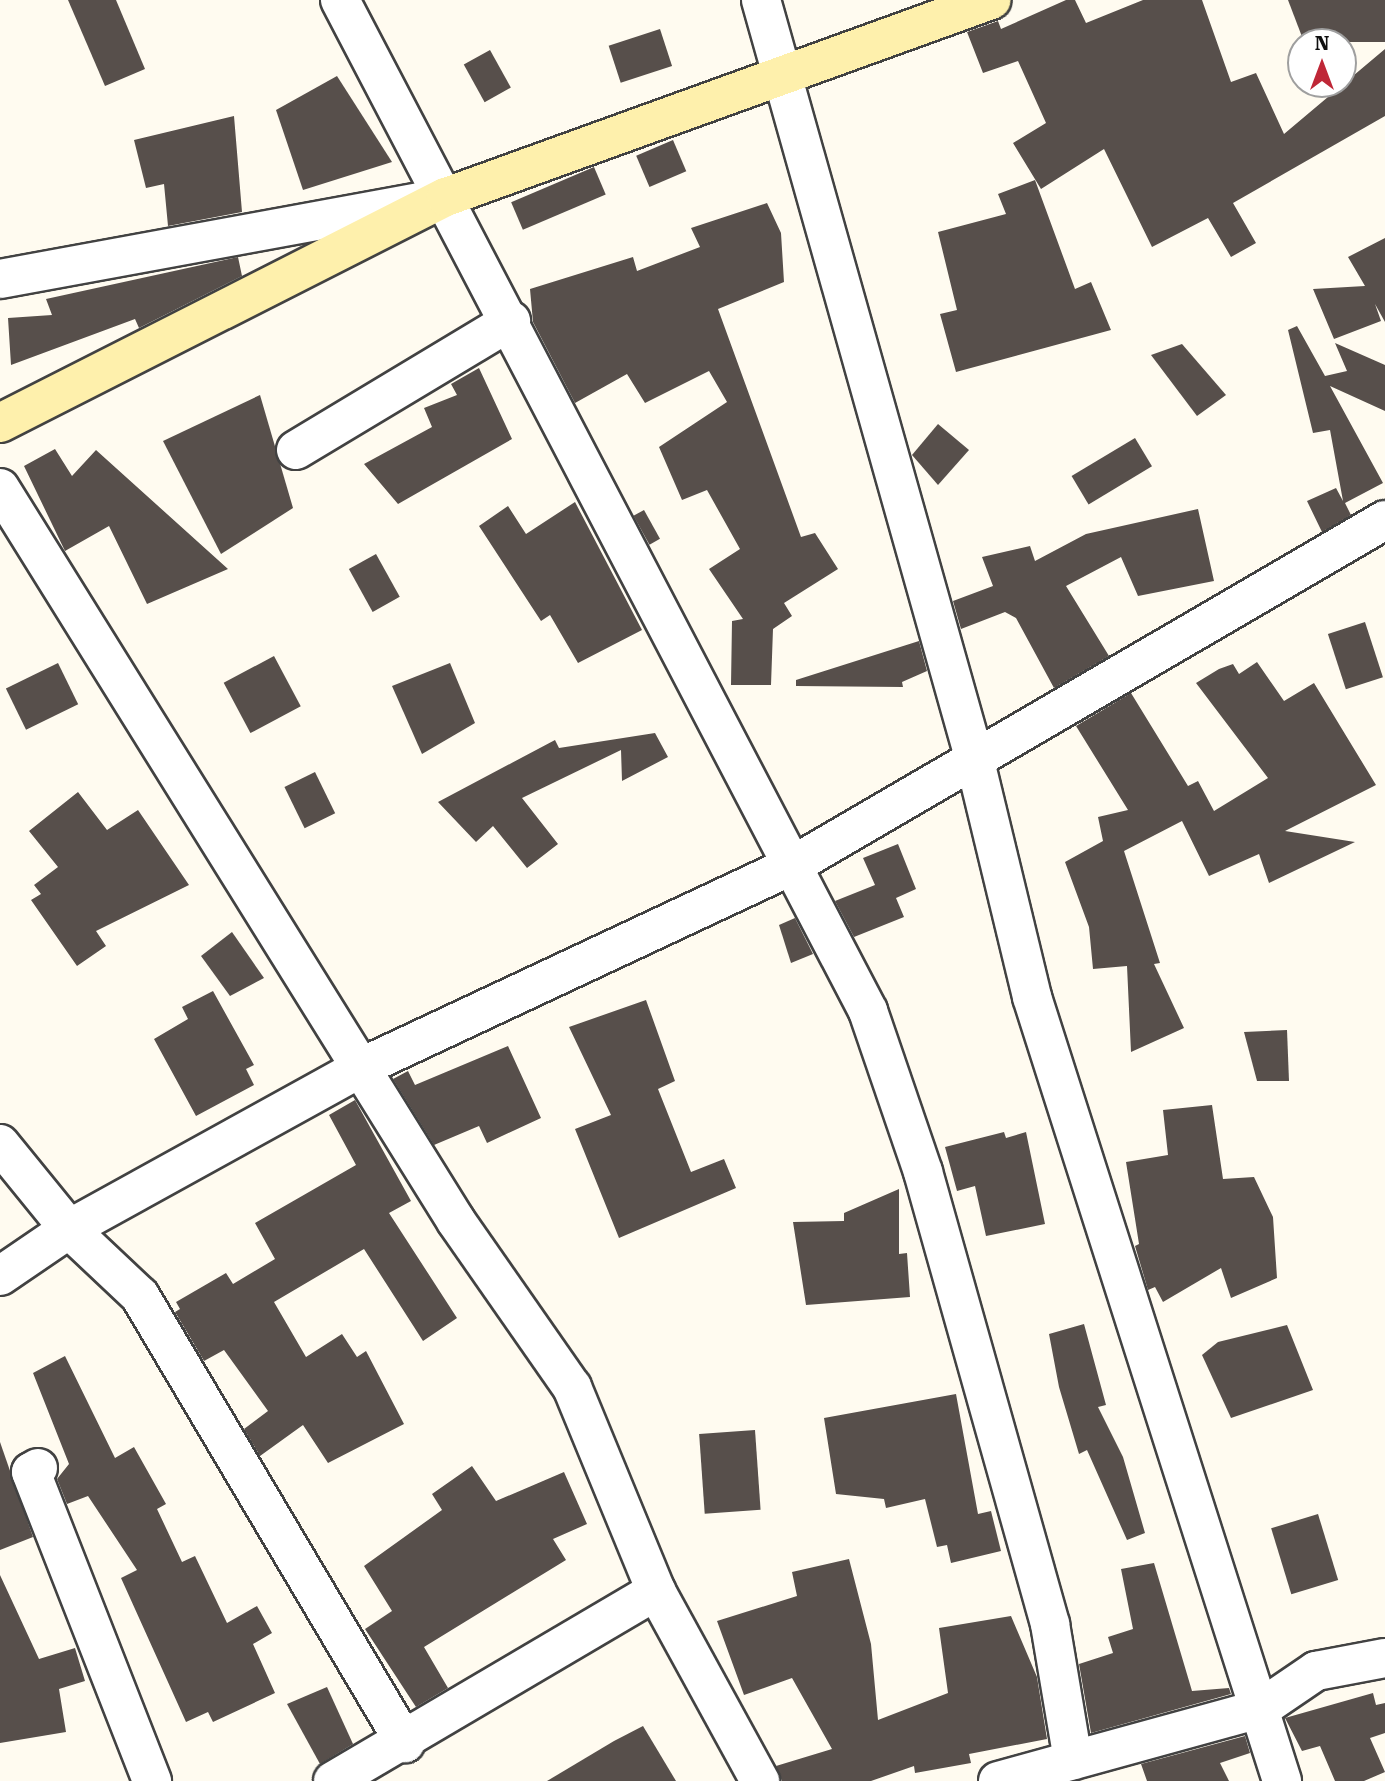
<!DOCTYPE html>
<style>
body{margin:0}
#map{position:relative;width:1385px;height:1781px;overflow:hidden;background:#fffbf0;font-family:"Roboto Serif",serif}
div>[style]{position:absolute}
.building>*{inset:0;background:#574f4b;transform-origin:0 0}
.roads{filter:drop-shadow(2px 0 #424242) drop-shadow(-2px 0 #424242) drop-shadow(0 2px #424242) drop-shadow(0 -2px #424242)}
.street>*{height:38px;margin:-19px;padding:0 19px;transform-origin:19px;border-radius:19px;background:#fff}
.secondary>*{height:38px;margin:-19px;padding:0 19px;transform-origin:19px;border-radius:19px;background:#fef0ac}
span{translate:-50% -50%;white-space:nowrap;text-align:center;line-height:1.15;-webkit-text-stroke:7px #fff;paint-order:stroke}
.north{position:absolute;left:1287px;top:28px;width:70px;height:70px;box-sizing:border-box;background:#fff;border:2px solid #9f9f9f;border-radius:50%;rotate:0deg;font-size:19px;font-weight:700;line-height:28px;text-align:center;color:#0f0f0f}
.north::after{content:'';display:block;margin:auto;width:24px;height:32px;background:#bf2737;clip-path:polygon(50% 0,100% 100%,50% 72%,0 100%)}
</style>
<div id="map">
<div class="building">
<i style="clip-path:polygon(68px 0,116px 0,145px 69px,105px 86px)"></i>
<i style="clip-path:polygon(1066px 0,1075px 0,1086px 23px,1143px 0,1202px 0,1231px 82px,1256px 73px,1284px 134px,1385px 49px,1385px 116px,1233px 203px,1256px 243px,1231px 257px,1208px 218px,1152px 247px,1104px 149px,1041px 189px,1013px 143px,1046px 123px,1018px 61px,983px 73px,967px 32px,998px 21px,1001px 29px)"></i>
<i style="clip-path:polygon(1288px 0,1385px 0,1385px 42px,1304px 42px)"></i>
<i style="left:660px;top:29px;width:39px;height:54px;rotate:72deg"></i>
<i style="left:490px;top:50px;width:43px;height:30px;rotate:61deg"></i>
<i style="clip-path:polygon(337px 76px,392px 162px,303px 190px,276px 110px)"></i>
<i style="clip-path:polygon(234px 116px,242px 212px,168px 226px,164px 184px,146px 188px,134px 140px)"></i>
<i style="left:673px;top:140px;width:34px;height:40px;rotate:67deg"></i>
<i style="left:594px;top:167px;width:30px;height:90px;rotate:67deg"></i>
<i style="clip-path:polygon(1035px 180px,1075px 289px,1091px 282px,1111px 330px,956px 372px,940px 314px,957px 310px,938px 232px,1006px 214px,998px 194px)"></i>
<i style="clip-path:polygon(767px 203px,781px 233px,784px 282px,718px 309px,801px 537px,815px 533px,838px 569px,784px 603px,792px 616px,773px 629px,771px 685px,731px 685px,732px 621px,743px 619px,709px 569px,740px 549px,707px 490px,682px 500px,659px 447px,727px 402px,709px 371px,645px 403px,627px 374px,575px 403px,533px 322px,530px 289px,633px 257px,637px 271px,700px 247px,691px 228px)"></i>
<i style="clip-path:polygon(1385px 238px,1385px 322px,1375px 304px,1381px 321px,1334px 339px,1313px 289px,1365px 286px,1348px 257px)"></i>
<i style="clip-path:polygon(238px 257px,242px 276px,139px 328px,135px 319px,11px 365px,8px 318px,52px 315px,46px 299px)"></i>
<i style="clip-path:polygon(1297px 326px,1325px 376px,1347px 371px,1335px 343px,1385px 365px,1385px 411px,1330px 386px,1383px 483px,1345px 503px,1351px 515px,1322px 532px,1307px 501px,1336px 488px,1343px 501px,1330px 430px,1313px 433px,1288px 330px)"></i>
<i style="clip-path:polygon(1182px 344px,1226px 395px,1197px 416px,1151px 355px)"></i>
<i style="clip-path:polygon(479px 368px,512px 439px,398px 504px,364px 464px,432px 427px,424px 408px,457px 395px,451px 384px)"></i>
<i style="clip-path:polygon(260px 395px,293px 508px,221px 554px,163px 441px)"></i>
<i style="clip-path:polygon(938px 424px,969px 450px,938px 485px,912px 455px)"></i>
<i style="left:1135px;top:438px;width:33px;height:74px;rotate:59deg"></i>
<i style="clip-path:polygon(55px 449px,72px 476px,96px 450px,228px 569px,147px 604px,109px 526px,65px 551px,24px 466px)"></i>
<i style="clip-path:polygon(575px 502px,642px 630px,578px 663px,550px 615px,541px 621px,479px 526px,508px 506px,526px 534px)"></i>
<i style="clip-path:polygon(1198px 509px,1214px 581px,1138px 596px,1121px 557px,1066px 586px,1109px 656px,1054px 688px,1016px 618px,1005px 612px,961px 629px,953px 601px,993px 586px,982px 557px,1030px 546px,1035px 561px,1086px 534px)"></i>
<i style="left:644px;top:510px;width:33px;height:12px;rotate:61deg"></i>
<i style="left:376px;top:554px;width:49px;height:31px;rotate:61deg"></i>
<i style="left:1365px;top:622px;width:58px;height:39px;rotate:72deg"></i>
<i style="clip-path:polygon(919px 641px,927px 671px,902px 682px,903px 687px,796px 686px,796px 680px)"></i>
<i style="left:274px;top:656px;width:57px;height:57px;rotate:62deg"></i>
<i style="clip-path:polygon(1257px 662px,1284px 701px,1314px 683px,1376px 785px,1285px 831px,1355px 842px,1269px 883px,1259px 854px,1209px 876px,1182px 821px,1124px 851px,1160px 963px,1154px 964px,1184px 1028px,1131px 1052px,1127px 966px,1093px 969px,1089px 927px,1065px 862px,1103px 841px,1098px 817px,1128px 810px,1076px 726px,1131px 693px,1188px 786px,1198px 781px,1214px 811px,1268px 778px,1196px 683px,1219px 669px,1233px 664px,1239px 674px)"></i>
<i style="left:58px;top:663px;width:46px;height:58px;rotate:64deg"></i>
<i style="clip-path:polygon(450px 663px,475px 723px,422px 754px,392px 686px)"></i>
<i style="clip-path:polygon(655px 733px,668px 757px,622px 781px,621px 750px,522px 798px,558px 844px,527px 868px,493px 826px,476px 842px,438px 802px,555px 740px,559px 748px)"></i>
<i style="left:315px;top:772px;width:46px;height:34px;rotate:64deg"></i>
<i style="clip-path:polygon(78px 792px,107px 830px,138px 810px,189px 885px,96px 931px,106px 946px,77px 966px,31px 900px,41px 894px,34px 885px,58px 867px,29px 831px)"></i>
<i style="clip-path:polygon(898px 844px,916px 889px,896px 898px,904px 917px,854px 937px,835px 901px,875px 885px,863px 858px)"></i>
<i style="clip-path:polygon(795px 918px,813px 954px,791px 963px,779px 925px)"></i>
<i style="clip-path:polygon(232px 932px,264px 978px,230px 996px,201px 956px)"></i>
<i style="clip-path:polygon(213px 991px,254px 1065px,246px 1069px,254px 1085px,196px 1116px,154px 1039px,188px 1019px,182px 1007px)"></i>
<i style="clip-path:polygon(646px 1000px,675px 1081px,658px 1089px,691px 1172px,724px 1159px,736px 1188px,619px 1238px,575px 1129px,611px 1115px,569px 1027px)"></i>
<i style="clip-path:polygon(1287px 1030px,1289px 1081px,1257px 1081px,1244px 1032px)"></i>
<i style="clip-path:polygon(508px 1046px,541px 1118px,487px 1143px,479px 1126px,434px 1145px,393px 1079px,408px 1071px,415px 1085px)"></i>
<i style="clip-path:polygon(355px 1100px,411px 1201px,389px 1213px,457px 1318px,423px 1341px,364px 1249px,274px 1302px,306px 1357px,342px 1334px,357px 1357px,366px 1351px,404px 1424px,328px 1463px,303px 1425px,260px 1456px,244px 1429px,268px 1411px,224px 1350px,204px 1361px,175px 1312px,180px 1309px,176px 1302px,226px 1273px,233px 1284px,275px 1259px,255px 1223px,356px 1165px,329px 1115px)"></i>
<i style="clip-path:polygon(1212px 1105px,1223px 1179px,1254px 1177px,1273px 1217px,1277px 1278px,1231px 1298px,1221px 1268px,1163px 1302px,1155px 1287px,1148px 1290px,1135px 1246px,1139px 1244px,1126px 1162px,1168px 1155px,1163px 1110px)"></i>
<i style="clip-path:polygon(1004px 1132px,1006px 1138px,1026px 1132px,1045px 1224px,986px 1236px,975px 1186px,957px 1191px,945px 1147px)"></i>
<i style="clip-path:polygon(899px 1189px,899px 1254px,907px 1253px,910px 1297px,806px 1305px,793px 1222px,844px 1221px,844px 1213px)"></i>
<i style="clip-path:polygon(1084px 1324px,1106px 1405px,1098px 1407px,1123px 1457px,1145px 1533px,1127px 1540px,1087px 1450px,1079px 1454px,1059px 1387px,1049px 1334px)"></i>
<i style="clip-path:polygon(1287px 1325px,1313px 1390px,1231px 1418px,1202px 1355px,1218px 1342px)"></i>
<i style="clip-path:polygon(65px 1356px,115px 1458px,134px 1447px,166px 1504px,157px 1509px,182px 1562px,195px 1556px,227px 1623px,257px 1606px,272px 1633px,253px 1644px,275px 1693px,213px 1722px,208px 1712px,186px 1722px,121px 1578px,137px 1570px,88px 1496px,67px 1504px,57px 1479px,69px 1464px,33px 1373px)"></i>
<i style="clip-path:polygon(956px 1394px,978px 1514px,991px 1511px,1001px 1551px,951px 1563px,947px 1545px,937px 1547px,925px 1499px,886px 1508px,884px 1499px,836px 1494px,824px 1418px)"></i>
<i style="left:755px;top:1430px;width:80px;height:56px;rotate:86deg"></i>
<i style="clip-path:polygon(0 1442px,33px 1537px,0 1550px)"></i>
<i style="clip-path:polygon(472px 1466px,496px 1501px,564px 1472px,587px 1524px,553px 1539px,566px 1560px,424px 1647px,448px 1688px,416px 1707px,365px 1629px,392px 1611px,364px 1566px,442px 1510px,432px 1494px)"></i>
<i style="left:1318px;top:1514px;width:69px;height:49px;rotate:73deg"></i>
<i style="clip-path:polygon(849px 1559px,871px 1644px,878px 1720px,948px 1693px,939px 1628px,1011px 1616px,1037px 1677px,1047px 1739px,969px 1754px,971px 1763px,915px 1773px,914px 1766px,871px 1781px,782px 1781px,776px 1766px,832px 1749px,792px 1678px,744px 1695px,717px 1621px,797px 1596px,792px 1572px)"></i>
<i style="clip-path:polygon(1154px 1563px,1192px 1691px,1229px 1688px,1231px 1694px,1091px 1733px,1079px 1664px,1113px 1653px,1108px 1637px,1133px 1629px,1121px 1569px)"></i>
<i style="clip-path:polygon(0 1575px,39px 1659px,75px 1648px,85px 1681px,59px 1689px,66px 1732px,0 1743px)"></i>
<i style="clip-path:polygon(327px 1687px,353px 1744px,320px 1764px,287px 1704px)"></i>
<i style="clip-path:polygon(1373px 1693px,1376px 1705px,1385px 1703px,1385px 1733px,1370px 1738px,1385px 1772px,1364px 1781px,1335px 1781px,1320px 1746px,1302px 1751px,1285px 1718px)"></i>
<i style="clip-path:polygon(643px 1726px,676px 1781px,547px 1781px,614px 1741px)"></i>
<i style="clip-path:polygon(1245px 1736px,1250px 1753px,1220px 1763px,1229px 1781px,1147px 1781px,1141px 1764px)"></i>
</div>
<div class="roads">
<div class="street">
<i style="left:340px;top:0;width:1141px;rotate:62.42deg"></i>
<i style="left:868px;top:1011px;width:170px;rotate:71.1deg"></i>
<i style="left:923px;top:1172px;width:470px;rotate:74.3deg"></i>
<i style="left:1050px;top:1624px;width:138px;rotate:80.4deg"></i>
<i style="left:761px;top:0;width:786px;rotate:74.28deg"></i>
<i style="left:974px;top:757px;width:247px;rotate:76.4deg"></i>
<i style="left:1032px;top:997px;width:823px;rotate:72.31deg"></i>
<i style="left:0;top:279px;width:441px;rotate:-10.4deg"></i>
<i style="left:296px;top:450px;width:251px;rotate:-31deg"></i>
<i style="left:0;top:488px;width:863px;rotate:58.11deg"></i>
<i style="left:456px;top:1221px;width:203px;rotate:55.1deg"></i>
<i style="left:572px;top:1387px;width:221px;rotate:67.6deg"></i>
<i style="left:656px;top:1591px;width:217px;rotate:61.3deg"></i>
<i style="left:0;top:1144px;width:109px;rotate:50.9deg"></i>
<i style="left:69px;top:1229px;width:98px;rotate:43.3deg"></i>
<i style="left:140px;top:1296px;width:520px;rotate:59.34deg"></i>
<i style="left:0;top:1276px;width:83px;rotate:-34.3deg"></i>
<i style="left:69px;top:1229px;width:337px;rotate:-28.9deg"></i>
<i style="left:364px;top:1066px;width:476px;rotate:-25.1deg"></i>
<i style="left:795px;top:864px;width:683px;rotate:-30.24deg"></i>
<i style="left:38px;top:1468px;width:8px;rotate:150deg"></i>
<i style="left:31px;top:1472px;width:332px;rotate:68.6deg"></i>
<i style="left:333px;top:1781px;width:375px;rotate:-30.5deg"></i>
<i style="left:998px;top:1781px;width:272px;rotate:-15.4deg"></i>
<i style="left:1260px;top:1709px;width:68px;rotate:-34.2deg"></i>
<i style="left:1316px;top:1671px;width:70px;rotate:-10.7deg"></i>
</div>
<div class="secondary">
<i style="left:0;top:423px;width:500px;rotate:-26.9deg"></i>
<i style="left:446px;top:197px;width:580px;rotate:-19.87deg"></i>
</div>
</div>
<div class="north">N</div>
</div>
